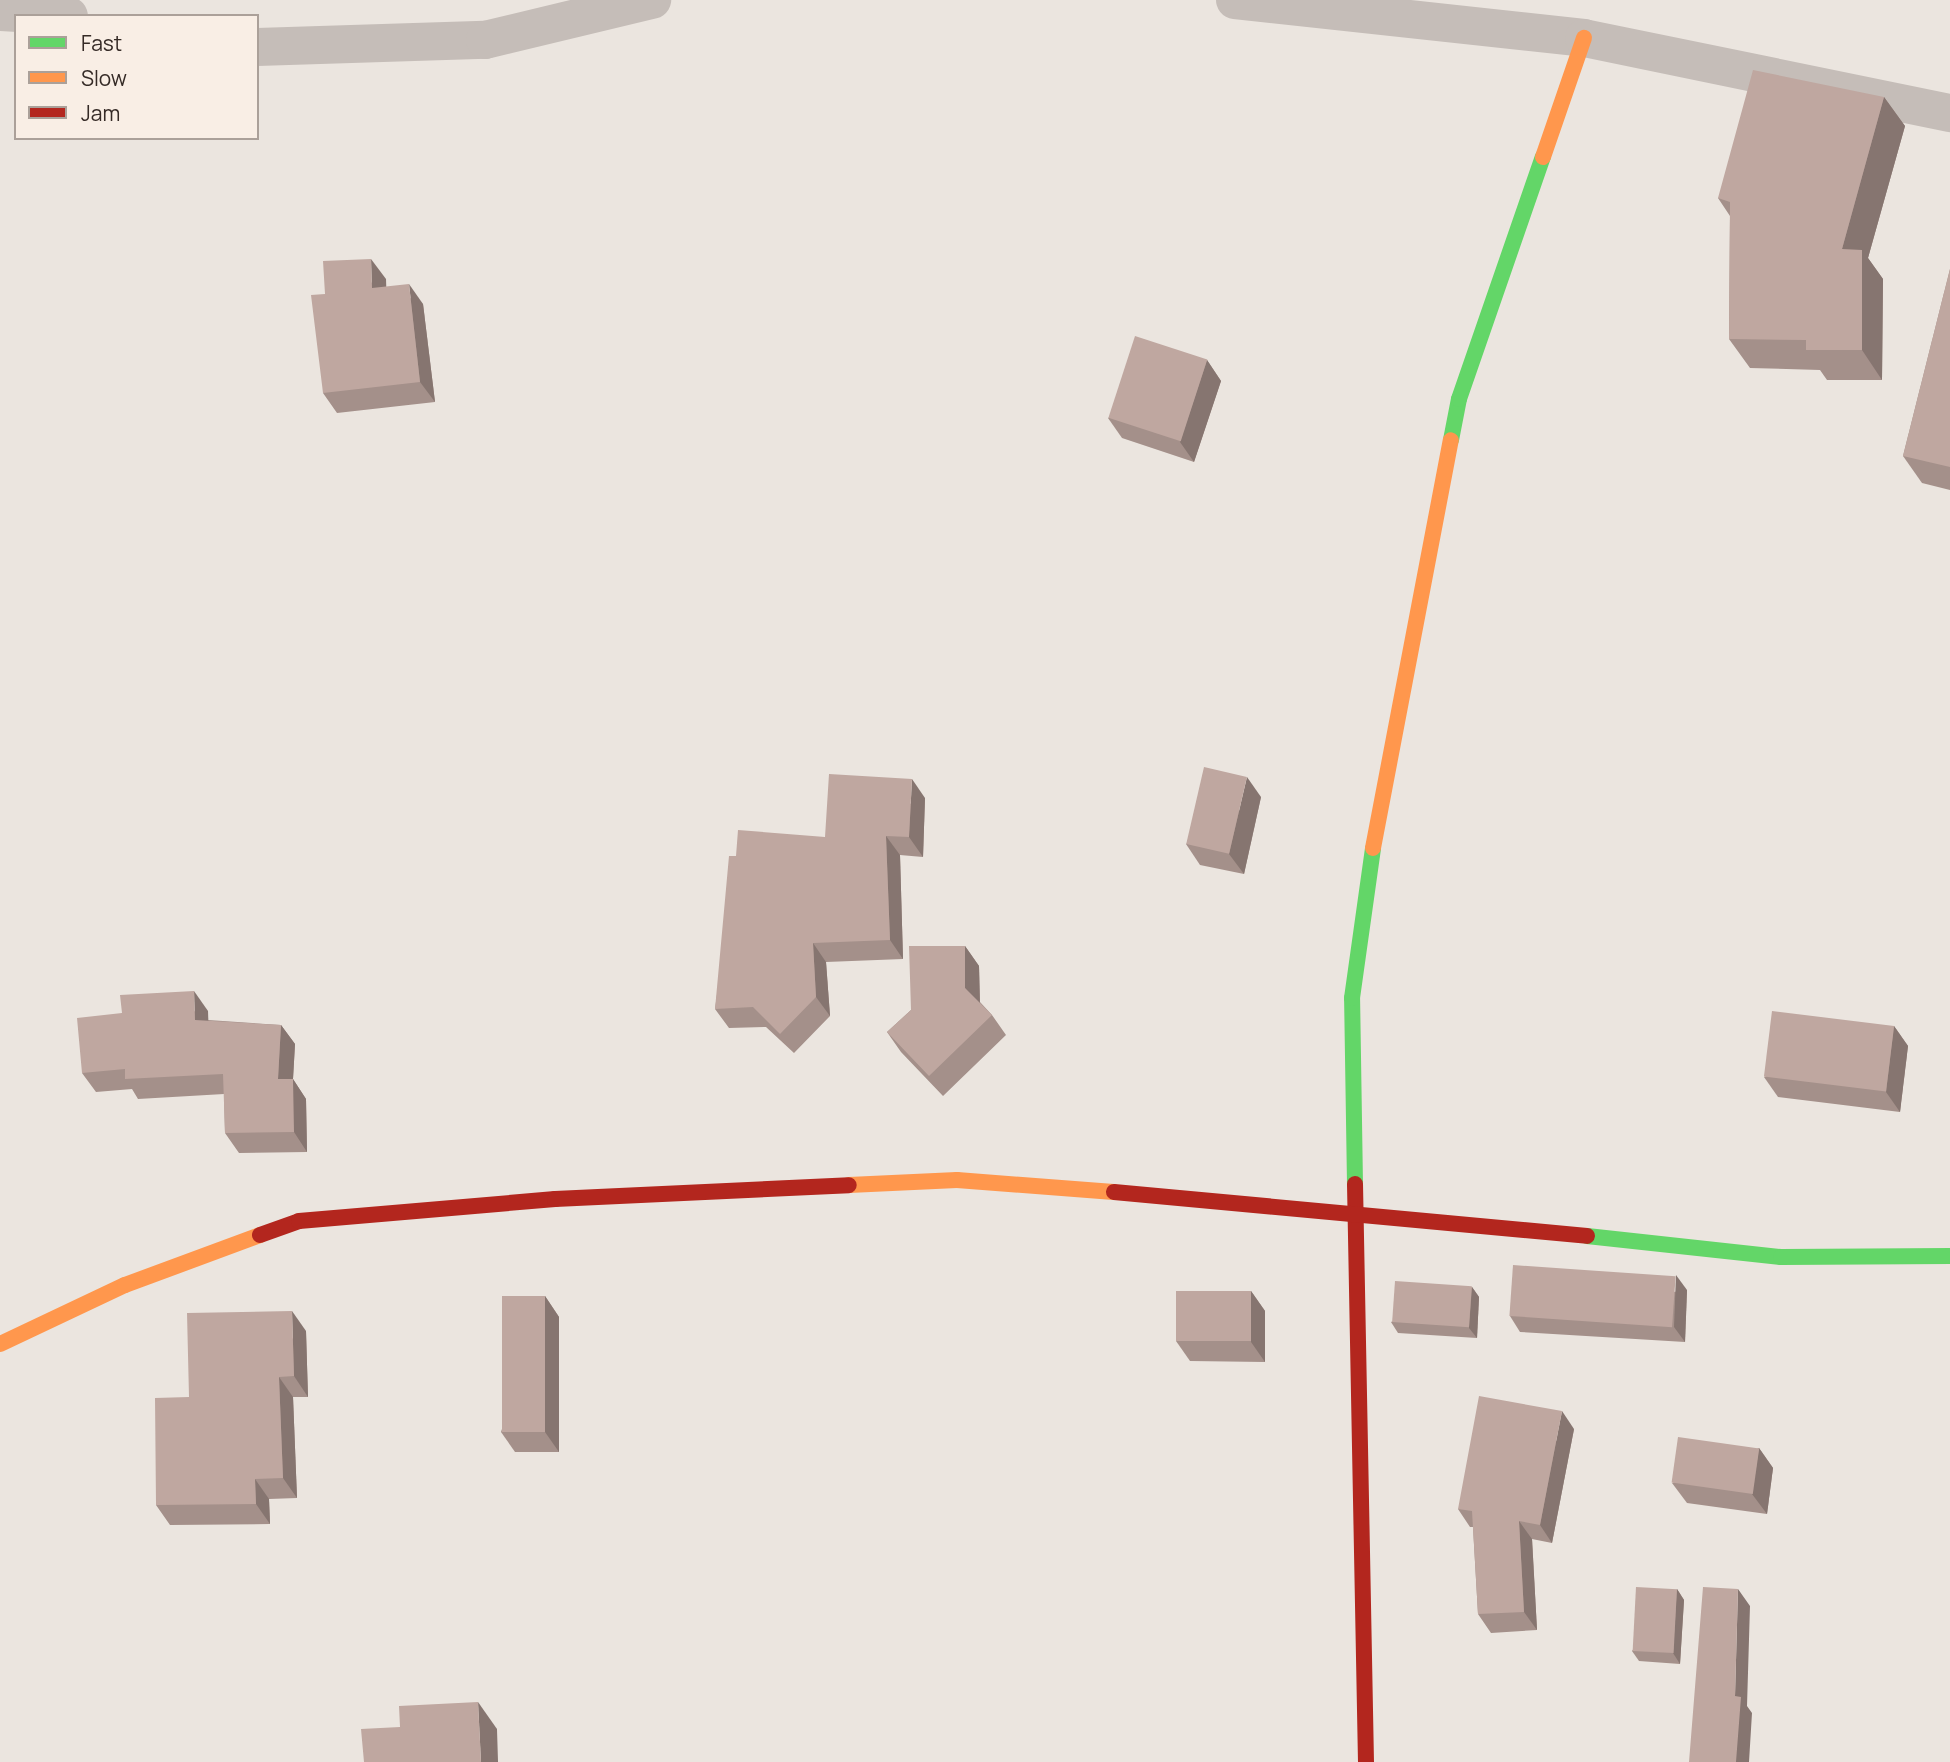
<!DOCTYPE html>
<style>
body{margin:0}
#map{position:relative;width:1950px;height:1762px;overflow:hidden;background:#ebe5df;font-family:Manrope,sans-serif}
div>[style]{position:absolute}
.street>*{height:38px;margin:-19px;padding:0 19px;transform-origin:19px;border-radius:19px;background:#c5bdb8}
.fast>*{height:16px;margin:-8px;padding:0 8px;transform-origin:8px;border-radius:8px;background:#63d668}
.slow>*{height:16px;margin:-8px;padding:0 8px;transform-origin:8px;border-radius:8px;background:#ff974d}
.jam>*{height:16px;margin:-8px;padding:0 8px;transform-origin:8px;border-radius:8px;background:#b3261e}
.wall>*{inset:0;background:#a4908a}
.shaded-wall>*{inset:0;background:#867570}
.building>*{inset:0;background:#bfa7a0;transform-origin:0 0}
span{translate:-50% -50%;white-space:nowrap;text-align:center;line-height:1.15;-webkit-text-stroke:6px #f9eee5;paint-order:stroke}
.legend{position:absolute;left:14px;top:14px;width:245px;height:126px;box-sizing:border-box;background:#f9eee5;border:2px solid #aba099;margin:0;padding:9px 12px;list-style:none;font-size:21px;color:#352a26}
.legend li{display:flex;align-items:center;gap:14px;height:35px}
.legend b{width:35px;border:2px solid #aba099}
</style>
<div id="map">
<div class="street">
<i style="left:1235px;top:0;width:351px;rotate:6.2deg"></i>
<i style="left:1584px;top:38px;width:374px;rotate:11.6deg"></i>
<i style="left:0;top:12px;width:69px;rotate:3.3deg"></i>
<i style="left:257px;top:47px;width:228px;rotate:-1.8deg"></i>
<i style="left:485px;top:40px;width:172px;rotate:-13.5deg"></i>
</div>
<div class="fast">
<i style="left:1451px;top:440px;width:42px;rotate:-79deg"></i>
<i style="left:1459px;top:399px;width:256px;rotate:-70.9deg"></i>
<i style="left:1355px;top:1184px;width:186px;rotate:-90.9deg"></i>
<i style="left:1352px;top:998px;width:151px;rotate:-82deg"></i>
<i style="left:1587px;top:1236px;width:195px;rotate:6.2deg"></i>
<i style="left:1781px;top:1257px;width:169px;rotate:-0.3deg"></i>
</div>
<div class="slow">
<i style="left:1543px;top:157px;width:126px;rotate:-71deg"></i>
<i style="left:1373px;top:848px;width:415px;rotate:-79.2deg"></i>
<i style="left:849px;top:1185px;width:108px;rotate:-2.7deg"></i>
<i style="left:957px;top:1180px;width:157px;rotate:4.4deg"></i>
<i style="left:0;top:1344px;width:138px;rotate:-25.3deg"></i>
<i style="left:125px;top:1285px;width:144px;rotate:-20.3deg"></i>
</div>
<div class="jam">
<i style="left:1355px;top:1184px;width:578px;rotate:88.91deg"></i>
<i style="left:1114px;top:1192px;width:475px;rotate:5.3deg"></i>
<i style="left:260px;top:1235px;width:41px;rotate:-19.7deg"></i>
<i style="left:299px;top:1221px;width:257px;rotate:-4.9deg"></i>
<i style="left:555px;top:1199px;width:294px;rotate:-2.7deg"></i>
</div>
<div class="wall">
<i style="clip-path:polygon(1884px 97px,1905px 126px,1868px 258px,1883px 279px,1882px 380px,1827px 380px,1820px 370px,1750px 368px,1729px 339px,1730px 216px,1718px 198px)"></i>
<i style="clip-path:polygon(1950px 269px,1950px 490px,1922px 483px,1903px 456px)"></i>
<i style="clip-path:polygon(386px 279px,386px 287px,423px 304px,435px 402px,337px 413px,323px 393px,325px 294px)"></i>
<i style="clip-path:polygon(1207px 360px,1221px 381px,1194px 462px,1122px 438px,1108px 418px)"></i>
<i style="clip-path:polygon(1261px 797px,1244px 874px,1200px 865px,1186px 844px)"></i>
<i style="clip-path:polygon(925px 798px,923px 857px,900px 855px,903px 959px,826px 962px,830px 1016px,794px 1053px,766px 1027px,729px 1028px,715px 1009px,736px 856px,825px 837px)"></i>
<i style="clip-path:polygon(965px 946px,979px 966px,980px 1002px,992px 1015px,1006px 1035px,943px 1096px,901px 1052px,887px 1032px,911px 1010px)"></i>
<i style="clip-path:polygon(208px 1011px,208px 1020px,281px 1025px,295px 1044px,293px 1079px,306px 1099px,307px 1152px,239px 1153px,225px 1133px,224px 1094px,138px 1099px,132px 1089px,96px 1092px,82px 1073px,122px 1013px)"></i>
<i style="clip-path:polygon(1894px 1026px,1908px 1046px,1900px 1112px,1778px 1097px,1764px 1077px)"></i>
<i style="clip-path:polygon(1472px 1287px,1479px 1297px,1477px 1338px,1398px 1333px,1391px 1322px)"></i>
<i style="clip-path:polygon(1687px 1290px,1685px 1342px,1520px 1332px,1510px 1316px)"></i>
<i style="clip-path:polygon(1251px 1291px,1265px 1311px,1265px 1362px,1190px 1361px,1176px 1341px)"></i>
<i style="clip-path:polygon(545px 1296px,559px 1317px,559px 1452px,515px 1452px,501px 1432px)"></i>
<i style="clip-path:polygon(306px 1331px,308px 1397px,293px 1397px,297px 1498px,269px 1499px,270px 1524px,170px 1525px,156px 1505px,189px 1397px)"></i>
<i style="clip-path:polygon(1574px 1429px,1552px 1543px,1532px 1539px,1537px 1630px,1491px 1633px,1478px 1614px,1473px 1527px,1470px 1527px,1458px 1509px)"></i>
<i style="clip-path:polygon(1759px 1448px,1773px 1468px,1767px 1514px,1687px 1503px,1672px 1483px)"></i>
<i style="clip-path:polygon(1677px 1589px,1684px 1600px,1680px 1664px,1639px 1661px,1632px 1651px)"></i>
</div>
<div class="shaded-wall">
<i style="clip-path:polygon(1884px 97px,1905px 126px,1868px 258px,1883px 279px,1882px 380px,1862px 350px,1842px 249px)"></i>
<i style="clip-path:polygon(371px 259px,386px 279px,387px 308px,372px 288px)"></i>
<i style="clip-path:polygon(409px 284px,423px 304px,435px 402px,420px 382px)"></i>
<i style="clip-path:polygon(1207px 360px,1221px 381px,1194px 462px,1180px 442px)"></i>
<i style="clip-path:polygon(1247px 777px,1261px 797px,1244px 874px,1229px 854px)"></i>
<i style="clip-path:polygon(912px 779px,925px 798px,923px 857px,909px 837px)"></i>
<i style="clip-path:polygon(886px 836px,900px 855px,903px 959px,890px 940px)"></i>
<i style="clip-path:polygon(813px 943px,826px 962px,830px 1016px,816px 997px)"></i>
<i style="clip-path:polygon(965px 946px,979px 966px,980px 1008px,965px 988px)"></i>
<i style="clip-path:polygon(194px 991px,208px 1011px,209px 1039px,195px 1020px)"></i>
<i style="clip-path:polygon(281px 1025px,295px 1044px,293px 1079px,306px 1099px,307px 1152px,294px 1132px,278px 1079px)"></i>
<i style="clip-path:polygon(1894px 1026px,1908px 1046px,1900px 1112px,1886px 1092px)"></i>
<i style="clip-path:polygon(1676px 1275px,1687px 1290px,1685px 1342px,1674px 1327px)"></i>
<i style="clip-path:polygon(1472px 1287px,1479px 1297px,1477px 1338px,1469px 1328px)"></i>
<i style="clip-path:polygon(1251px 1291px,1265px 1311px,1265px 1362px,1251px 1342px)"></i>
<i style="clip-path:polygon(545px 1296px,559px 1317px,559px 1452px,545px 1432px)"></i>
<i style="clip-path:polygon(292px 1311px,306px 1331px,308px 1397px,294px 1376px)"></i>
<i style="clip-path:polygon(279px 1377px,293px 1397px,297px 1498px,283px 1478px)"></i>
<i style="clip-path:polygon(1562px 1411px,1574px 1429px,1552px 1543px,1540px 1525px)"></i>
<i style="clip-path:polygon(1759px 1448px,1773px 1468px,1767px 1514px,1752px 1494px)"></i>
<i style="clip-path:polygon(255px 1479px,269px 1499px,270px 1524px,256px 1504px)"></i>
<i style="clip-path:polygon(1519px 1521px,1532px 1539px,1537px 1630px,1524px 1612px)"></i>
<i style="clip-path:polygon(1677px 1589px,1684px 1600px,1680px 1664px,1673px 1653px)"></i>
<i style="clip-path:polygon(1738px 1589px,1750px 1606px,1747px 1706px,1752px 1713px,1749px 1762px,1736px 1762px,1735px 1696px)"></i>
<i style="clip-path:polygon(478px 1702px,497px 1729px,498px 1762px,481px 1762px)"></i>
</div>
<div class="building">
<i style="clip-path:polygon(1753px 70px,1884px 97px,1842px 249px,1862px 250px,1862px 350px,1806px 350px,1806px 340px,1729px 339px,1730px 202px,1718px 198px)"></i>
<i style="clip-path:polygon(371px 259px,372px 288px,409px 284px,420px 382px,323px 393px,311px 295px,325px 294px,323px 261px)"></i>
<i style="clip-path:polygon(1950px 269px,1950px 467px,1903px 456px)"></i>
<i style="left:1135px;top:336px;width:76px;height:86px;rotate:18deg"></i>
<i style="left:1204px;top:767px;width:44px;height:79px;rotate:13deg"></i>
<i style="clip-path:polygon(829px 774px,912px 779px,909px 837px,886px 836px,890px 940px,813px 943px,816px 997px,780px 1034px,753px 1007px,715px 1009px,729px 856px,736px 856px,738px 830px,825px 837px)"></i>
<i style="clip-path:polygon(909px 946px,965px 946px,965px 988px,992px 1015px,929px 1076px,887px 1032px,911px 1010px)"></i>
<i style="clip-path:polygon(194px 991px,195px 1020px,281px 1025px,278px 1079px,293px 1079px,294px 1132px,225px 1133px,223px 1074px,125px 1079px,125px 1069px,82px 1073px,77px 1018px,122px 1013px,120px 995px)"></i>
<i style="left:1772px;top:1011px;width:123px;height:66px;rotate:7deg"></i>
<i style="left:1513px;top:1265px;width:163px;height:51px;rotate:4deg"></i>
<i style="left:1395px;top:1281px;width:77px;height:41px;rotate:4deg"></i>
<i style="left:1176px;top:1291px;width:75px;height:50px"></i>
<i style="left:502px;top:1296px;width:43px;height:136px"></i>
<i style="clip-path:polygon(292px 1311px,294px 1376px,279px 1377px,283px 1478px,255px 1479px,256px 1504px,156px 1505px,155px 1398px,189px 1397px,187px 1313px)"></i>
<i style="clip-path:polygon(1479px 1396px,1562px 1411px,1540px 1525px,1519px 1521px,1524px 1612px,1478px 1614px,1472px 1511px,1458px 1509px)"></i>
<i style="left:1678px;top:1437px;width:82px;height:46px;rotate:8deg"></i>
<i style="left:1636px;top:1587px;width:41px;height:64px;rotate:3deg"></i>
<i style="clip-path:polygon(1703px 1587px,1738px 1589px,1735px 1696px,1741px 1697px,1736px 1762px,1689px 1762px)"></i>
<i style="clip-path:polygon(478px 1702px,481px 1762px,364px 1762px,361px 1729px,400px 1727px,399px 1706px)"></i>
</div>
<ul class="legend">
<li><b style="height:9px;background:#63d668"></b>Fast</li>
<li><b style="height:9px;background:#ff974d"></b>Slow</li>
<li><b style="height:9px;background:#b3261e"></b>Jam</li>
</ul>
</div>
